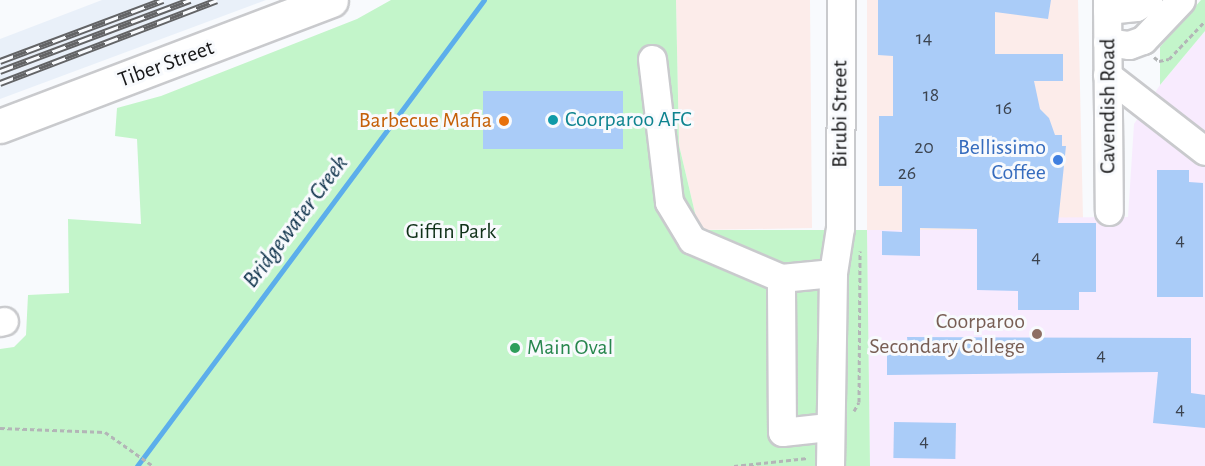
<!DOCTYPE html>
<style>
body{margin:0}
#map{position:relative;width:1205px;height:466px;overflow:hidden;background:#f8fafd;font-family:"Alegreya Sans",sans-serif}
div>[style]{position:absolute}
.commercial>*{inset:0;background:#fcecea}
.built>*{inset:0;background:#e9f0f9}
.education>*{inset:0;background:#f8ebfe}
.green>*{inset:0;background:#c3f5ca}
.stream>*{height:5px;margin:-2.5px;padding:0 2.5px;transform-origin:2.5px;border-radius:2.5px;background:#5caeeb}
.building>*{inset:0;background:#aaccf8;transform-origin:0 0}
.path>*{height:3px;margin-top:-1.5px;transform-origin:0;background:repeating-linear-gradient(90deg,#b3b5b7 0 4.5px,transparent 0 7.5px)}
.roads{filter:drop-shadow(2px 0 #c9cacd) drop-shadow(-2px 0 #c9cacd) drop-shadow(0 2px #c9cacd) drop-shadow(0 -2px #c9cacd)}
.minor>*{height:27px;margin:-13.5px;padding:0 13.5px;transform-origin:13.5px;border-radius:13.5px;background:#fff}
.major>*{height:33px;margin:-16.5px;padding:0 16.5px;transform-origin:16.5px;border-radius:16.5px;background:#fff}
.rail>*{height:7px;margin-top:-3.5px;transform-origin:0;background:repeating-linear-gradient(90deg,#f8fafd 0 14px,#636466 0 28px);box-sizing:border-box;border-block:2px solid #636466}
.dots>*{width:16px;height:16px;translate:-50% -50%;box-sizing:border-box;border:3px solid #f8fafd;border-radius:50%}
span{translate:-50% -50%;white-space:nowrap;text-align:center;line-height:1.15;-webkit-text-stroke:6px #f8fafd;paint-order:stroke}
.number-label{font-size:20px;color:#3c4450}
.number-label span{-webkit-text-stroke-width:0}
.street-label{font-size:22px;color:#171718}
.culture-label{font-size:22px;color:#0d838f}
.left{translate:0 -50%;text-align:left}
.food-label{font-size:22px;color:#c56008}
.right{translate:-100% -50%;text-align:right}
.shop-label{font-size:22px;color:#366cbe}
.park-label{font-size:22px;color:#103118}
.education-label{font-size:22px;color:#785e54}
.leisure-label{font-size:22px;color:#27864d}
.water-label{font-size:24px;color:#0d314a;font-style:italic}
</style>
<div id="map">
<div class="commercial">
<i style="clip-path:polygon(676px 0,810px 0,812px 228px,699px 230px,679px 145px)"></i>
<i style="clip-path:polygon(867px 0,1078px 0,1083px 218px,975px 218px,974px 230px,867px 230px)"></i>
</div>
<div class="built">
<i style="clip-path:polygon(102px 0,266px 0,0 99px,0 39px)"></i>
</div>
<div class="education">
<i style="clip-path:polygon(1205px 31px,1205px 466px,870px 466px,867px 230px,974px 230px,974px 218px,1128px 217px,1134px 124px,1160px 85px)"></i>
</div>
<div class="green">
<i style="clip-path:polygon(391px 0,676px 0,679px 145px,699px 230px,867px 230px,870px 466px,0 466px,0 349px,14px 347px,26px 335px,28px 295px,69px 293px,68px 219px,141px 224px,137px 139px,115px 136px,117px 108px,161px 96px,357px 19px)"></i>
<i style="clip-path:polygon(1201px 0,1205px 0,1205px 31px,1160px 85px,1160px 47px)"></i>
</div>
<div class="stream">
<i style="left:137px;top:466px;width:581px;rotate:-53.33deg"></i>
</div>
<div class="building">
<i style="clip-path:polygon(878px 0,1051px 0,1048px 19px,995px 12px,995px 54px,1063px 54px,1063px 81px,1034px 81px,1040px 109px,1049px 118px,1055px 135px,1062px 135px,1062px 146px,1066px 146px,1058px 223px,1096px 223px,1096px 292px,1079px 292px,1079px 310px,1018px 310px,1018px 291px,977px 290px,977px 229px,920px 228px,920px 256px,882px 255px,882px 231px,902px 232px,902px 186px,879px 186px,879px 116px,893px 116px,893px 56px,878px 55px)"></i>
<i style="left:483px;top:91px;width:140px;height:58px"></i>
<i style="clip-path:polygon(1157px 170px,1189px 170px,1189px 182px,1203px 183px,1203px 297px,1157px 297px)"></i>
<i style="clip-path:polygon(907px 337px,1191px 338px,1191px 393px,1205px 395px,1205px 428px,1153px 423px,1158px 372px,887px 375px,887px 346px,908px 346px)"></i>
<i style="left:894px;top:422px;width:62px;height:36px;rotate:1deg"></i>
</div>
<div class="path">
<i style="left:1154px;top:57px;width:6px;rotate:39deg"></i>
<i style="left:1159px;top:61px;width:10px;rotate:-11deg"></i>
<i style="left:1169px;top:59px;width:52px;rotate:-46.5deg"></i>
<i style="left:854px;top:411px;width:10px;rotate:-61deg"></i>
<i style="left:859px;top:402px;width:151px;rotate:-89.6deg"></i>
<i style="left:0;top:428px;width:105px;rotate:2.2deg"></i>
<i style="left:105px;top:432px;width:59px;rotate:35.3deg"></i>
<i style="left:734px;top:466px;width:74px;rotate:-6.2deg"></i>
</div>
<div class="roads">
<div class="minor">
<i style="left:1107px;top:0;width:211px;rotate:89.5deg"></i>
<i style="left:1107px;top:10px;width:29px;rotate:-6deg"></i>
<i style="left:1136px;top:7px;width:14px;rotate:-30deg"></i>
<i style="left:1107px;top:42px;width:22px;rotate:8deg"></i>
<i style="left:1129px;top:45px;width:15px;rotate:-20deg"></i>
<i style="left:1143px;top:40px;width:55px;rotate:-46.5deg"></i>
<i style="left:652px;top:59px;width:144px;rotate:83.2deg"></i>
<i style="left:669px;top:202px;width:44px;rotate:58.8deg"></i>
<i style="left:692px;top:240px;width:97px;rotate:23.1deg"></i>
<i style="left:1107px;top:75px;width:124px;rotate:37.8deg"></i>
<i style="left:0;top:322px;width:4px;rotate:-14deg"></i>
<i style="left:828px;top:427px;width:46px;rotate:173.8deg"></i>
<i style="left:782px;top:432px;width:154px;rotate:-90.4deg"></i>
<i style="left:781px;top:278px;width:52px;rotate:-5.5deg"></i>
<i style="left:830px;top:466px;width:193px;rotate:-89.1deg"></i>
<i style="left:833px;top:273px;width:46px;rotate:-81.2deg"></i>
<i style="left:840px;top:228px;width:228px;rotate:-89.7deg"></i>
</div>
<div class="major">
<i style="left:0;top:126px;width:354px;rotate:-20.8deg"></i>
</div>
</div>
<div class="rail">
<i style="left:0;top:61px;width:174px;rotate:-20.5deg"></i>
<i style="left:0;top:71px;width:203px;rotate:-20.5deg"></i>
<i style="left:0;top:83px;width:232px;rotate:-20.9deg"></i>
</div>
<div class="dots">
<i style="left:553px;top:120px;background:#0f9aa8"></i>
<i style="left:504px;top:121px;background:#e8710a"></i>
<i style="left:1058px;top:160px;background:#3f7fe0"></i>
<i style="left:1037px;top:334px;background:#8d6e63"></i>
<i style="left:515px;top:348px;background:#2e9e5b"></i>
</div>
<div class="number-label">
<span style="left:924px;top:38px">14</span>
<span style="left:931px;top:95px">18</span>
<span style="left:1004px;top:108px">16</span>
<span style="left:924px;top:147px">20</span>
<span style="left:907px;top:173px">26</span>
<span style="left:1180px;top:240px">4</span>
<span style="left:1036px;top:257px">4</span>
<span style="left:1101px;top:355px">4</span>
<span style="left:1180px;top:409px">4</span>
<span style="left:924px;top:441px">4</span>
</div>
<div class="street-label">
<span style="left:166px;top:64px;rotate:-20deg">Tiber Street</span>
<span style="left:1108px;top:106px;rotate:-90deg">Cavendish Road</span>
<span style="left:840px;top:114px;rotate:-90deg">Birubi Street</span>
</div>
<div class="culture-label">
<span class="left" style="left:565px;top:120px">Coorparoo AFC</span>
</div>
<div class="food-label">
<span class="right" style="left:492px;top:121px">Barbecue Mafia</span>
</div>
<div class="shop-label">
<span class="right" style="left:1046px;top:160px">Bellissimo<br>Coffee</span>
</div>
<div class="park-label">
<span style="left:451px;top:232px">Giffin Park</span>
</div>
<div class="education-label">
<span class="right" style="left:1025px;top:334px">Coorparoo<br>Secondary College</span>
</div>
<div class="leisure-label">
<span class="left" style="left:527px;top:348px">Main Oval</span>
</div>
<div class="water-label">
<span style="left:296px;top:222px;rotate:-53deg">Bridgewater Creek</span>
</div>
</div>
